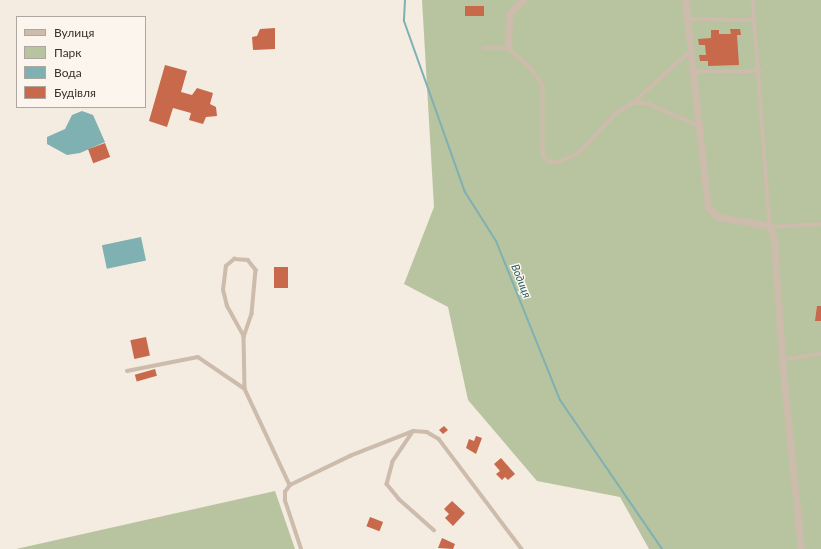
<!DOCTYPE html>
<meta charset="utf-8">
<style>
body{margin:0}
#map{position:relative;width:821px;height:549px;overflow:hidden;background:#f4ebe1;font-family:Lato,sans-serif}
div>[style]{position:absolute}
.green>*{inset:0;background:#b8c4a0}
.water>*{inset:0;background:#7fb0b2;transform-origin:0 0}
.stream>*{height:2px;margin:-1px;padding:0 1px;transform-origin:1px;border-radius:1px;background:#7fb0b2}
.building>*{inset:0;background:#c8694b;transform-origin:0 0}
.service>*{height:3.5px;margin:-1.75px;padding:0 1.75px;transform-origin:1.75px;border-radius:1.75px;background:#cdbbac}
.minor>*{height:7px;margin:-3.5px;padding:0 3.5px;transform-origin:3.5px;border-radius:3.5px;background:#cdbbac}
span{translate:-50% -50%;white-space:nowrap;text-align:center;line-height:1.15;-webkit-text-stroke:3px #fbf5ee;paint-order:stroke}
.water-label{font-size:11px;color:#1f5a5e;font-style:italic}
.legend{position:absolute;left:16px;top:16px;width:130px;height:92px;box-sizing:border-box;background:#fbf5ee;border:1px solid #aea6a0;margin:0;padding:5px 7px;list-style:none;font-size:12px;color:#3b302b}
.legend li{display:flex;align-items:center;gap:8px;height:20px}
.legend b{width:20px;border:1px solid #aea6a0}
</style>
<div id="map">
<div class="green">
<i style="clip-path:polygon(422px 0,821px 0,821px 549px,649px 549px,620px 497px,537px 481px,468px 400px,448px 307px,404px 284px,434px 207px)"></i>
<i style="clip-path:polygon(275px 491px,295px 549px,16px 549px)"></i>
</div>
<div class="water">
<i style="clip-path:polygon(82px 111px,93px 115px,105px 142px,80px 153px,67px 155px,47px 144px,47px 137px,65px 129px,72px 115px)"></i>
<i style="left:141px;top:237px;width:24px;height:40px;rotate:78deg"></i>
</div>
<div class="stream">
<i style="left:405px;top:0;width:21px;rotate:93deg"></i>
<i style="left:404px;top:21px;width:182px;rotate:70.4deg"></i>
<i style="left:465px;top:192px;width:58px;rotate:57.7deg"></i>
<i style="left:496px;top:241px;width:171px;rotate:68.1deg"></i>
<i style="left:560px;top:400px;width:181px;rotate:55.6deg"></i>
</div>
<div class="building">
<i style="left:465px;top:6px;width:19px;height:10px"></i>
<i style="clip-path:polygon(275px 28px,275px 49px,253px 50px,252px 37px,257px 36px,260px 29px)"></i>
<i style="clip-path:polygon(730px 29px,740px 29px,741px 35px,737px 35px,739px 65px,708px 66px,708px 61px,700px 61px,699px 55px,706px 55px,705px 45px,699px 45px,698px 39px,711px 38px,711px 30px,719px 30px,719px 34px,731px 34px)"></i>
<i style="clip-path:polygon(165px 65px,187px 71px,181px 92px,192px 95px,197px 88px,213px 93px,210px 104px,216px 107px,217px 116px,206px 117px,203px 124px,189px 120px,191px 113px,173px 108px,167px 127px,149px 121px)"></i>
<i style="left:105px;top:143px;width:15px;height:18px;rotate:70deg"></i>
<i style="left:274px;top:267px;width:14px;height:21px"></i>
<i style="clip-path:polygon(817px 306px,821px 306px,821px 321px,815px 321px)"></i>
<i style="left:146px;top:337px;width:19px;height:16px;rotate:78deg"></i>
<i style="left:155px;top:369px;width:7px;height:21px;rotate:74deg"></i>
<i style="clip-path:polygon(444px 426px,448px 430px,443px 434px,439px 430px)"></i>
<i style="clip-path:polygon(476px 436px,482px 438px,476px 454px,466px 448px,469px 439px,474px 441px)"></i>
<i style="clip-path:polygon(501px 458px,515px 474px,508px 480px,505px 477px,502px 480px,496px 474px,500px 471px,494px 464px)"></i>
<i style="clip-path:polygon(452px 501px,465px 513px,453px 526px,445px 518px,449px 514px,444px 509px)"></i>
<i style="left:370px;top:517px;width:14px;height:10px;rotate:21deg"></i>
<i style="clip-path:polygon(442px 538px,455px 544px,453px 549px,438px 548px)"></i>
</div>
<div class="service">
<i style="left:753px;top:0;width:228px;rotate:85.7deg"></i>
<i style="left:770px;top:227px;width:51px;rotate:-3.4deg"></i>
<i style="left:687px;top:19px;width:68px;rotate:0.8deg"></i>
<i style="left:484px;top:48px;width:24px"></i>
<i style="left:508px;top:48px;width:30px;rotate:41deg"></i>
<i style="left:531px;top:68px;width:21px;rotate:55deg"></i>
<i style="left:543px;top:85px;width:70px;rotate:90deg"></i>
<i style="left:543px;top:155px;width:8px;rotate:50deg"></i>
<i style="left:548px;top:161px;width:8px;rotate:14deg"></i>
<i style="left:556px;top:163px;width:25px;rotate:-23deg"></i>
<i style="left:579px;top:153px;width:54px;rotate:-47.2deg"></i>
<i style="left:616px;top:113px;width:20px;rotate:-30deg"></i>
<i style="left:633px;top:103px;width:14px"></i>
<i style="left:647px;top:103px;width:57px;rotate:23.9deg"></i>
<i style="left:693px;top:72px;width:67px;rotate:-0.9deg"></i>
<i style="left:634px;top:102px;width:76px;rotate:-42.3deg"></i>
<i style="left:244px;top:337px;width:35px;rotate:-119deg"></i>
<i style="left:227px;top:306px;width:16px;rotate:-104deg"></i>
<i style="left:223px;top:290px;width:24px;rotate:-83deg"></i>
<i style="left:226px;top:266px;width:11px;rotate:-41deg"></i>
<i style="left:234px;top:259px;width:14px;rotate:4deg"></i>
<i style="left:248px;top:260px;width:13px;rotate:51deg"></i>
<i style="left:256px;top:270px;width:44px;rotate:95.2deg"></i>
<i style="left:252px;top:314px;width:24px;rotate:109deg"></i>
<i style="left:244px;top:337px;width:52px;rotate:88.9deg"></i>
<i style="left:782px;top:360px;width:39px;rotate:-9deg"></i>
<i style="left:127px;top:371px;width:72px;rotate:-11.2deg"></i>
<i style="left:198px;top:357px;width:57px;rotate:34.2deg"></i>
<i style="left:245px;top:389px;width:106px;rotate:64.9deg"></i>
<i style="left:413px;top:432px;width:36px;rotate:124deg"></i>
<i style="left:393px;top:462px;width:23px;rotate:105deg"></i>
<i style="left:387px;top:484px;width:19px;rotate:51deg"></i>
<i style="left:399px;top:499px;width:47px;rotate:41.5deg"></i>
<i style="left:301px;top:549px;width:51px;rotate:-108.4deg"></i>
<i style="left:285px;top:501px;width:9px;rotate:-90deg"></i>
<i style="left:285px;top:492px;width:9px;rotate:-54deg"></i>
<i style="left:290px;top:485px;width:67px;rotate:-25.8deg"></i>
<i style="left:350px;top:456px;width:68px;rotate:-21.6deg"></i>
<i style="left:413px;top:431px;width:14px;rotate:4deg"></i>
<i style="left:427px;top:432px;width:14px;rotate:30deg"></i>
<i style="left:439px;top:439px;width:138px;rotate:53deg"></i>
</div>
<div class="minor">
<i style="left:685px;top:0;width:209px;rotate:83.7deg"></i>
<i style="left:708px;top:208px;width:13px;rotate:42deg"></i>
<i style="left:718px;top:217px;width:48px;rotate:9.7deg"></i>
<i style="left:765px;top:225px;width:5px;rotate:22deg"></i>
<i style="left:770px;top:227px;width:14px;rotate:73deg"></i>
<i style="left:774px;top:240px;width:120px;rotate:86.2deg"></i>
<i style="left:782px;top:360px;width:190px;rotate:84.3deg"></i>
<i style="left:508px;top:48px;width:34px;rotate:-88deg"></i>
<i style="left:509px;top:14px;width:20px;rotate:-45deg"></i>
</div>
<div class="water-label">
<span style="left:521px;top:281px;rotate:68deg">Водиця</span>
</div>
<ul class="legend">
<li><b style="height:5px;background:#cdbbac"></b>Вулиця</li>
<li><b style="height:11px;background:#b8c4a0"></b>Парк</li>
<li><b style="height:11px;background:#7fb0b2"></b>Вода</li>
<li><b style="height:11px;background:#c8694b"></b>Будівля</li>
</ul>
</div>
